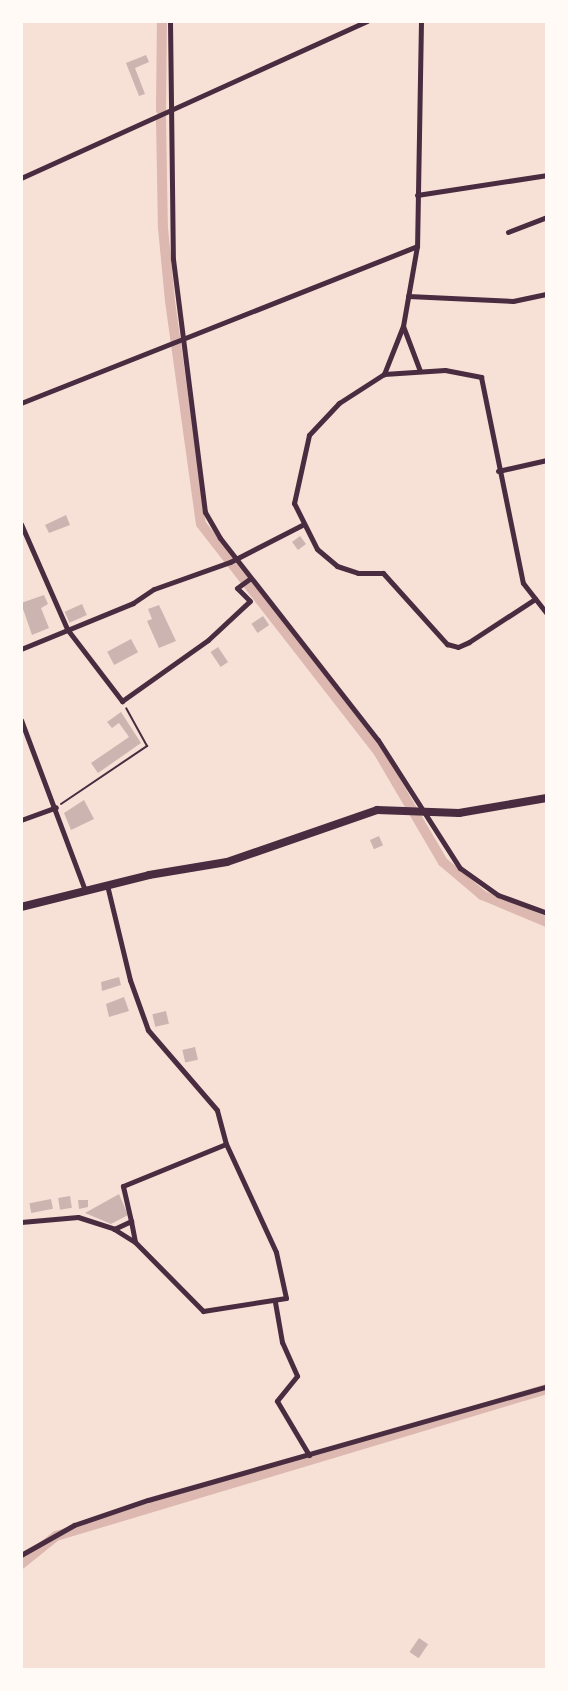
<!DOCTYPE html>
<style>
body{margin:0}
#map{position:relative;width:568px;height:1691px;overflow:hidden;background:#f7e1d7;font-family:"Open Sans",sans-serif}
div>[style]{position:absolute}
.canal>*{height:10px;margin:-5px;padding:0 5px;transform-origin:5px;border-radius:5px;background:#dcb8b0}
.building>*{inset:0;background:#ccb4b1;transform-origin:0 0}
.path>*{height:2px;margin:-1px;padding:0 1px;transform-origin:1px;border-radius:1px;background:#4a2c40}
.minor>*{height:5px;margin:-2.5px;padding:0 2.5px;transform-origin:2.5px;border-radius:2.5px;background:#4a2c40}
.secondary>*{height:8px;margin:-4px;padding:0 4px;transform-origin:4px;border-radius:4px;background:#4a2c40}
span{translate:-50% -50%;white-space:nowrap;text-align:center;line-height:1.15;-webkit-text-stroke:7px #fffaf5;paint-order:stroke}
.frame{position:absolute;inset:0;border:23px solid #fffaf5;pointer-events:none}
</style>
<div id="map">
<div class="canal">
<i style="left:161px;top:110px;width:89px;rotate:-89.4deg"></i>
<i style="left:161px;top:118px;width:110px;rotate:89deg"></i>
<i style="left:163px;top:228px;width:73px;rotate:84.5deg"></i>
<i style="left:170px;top:301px;width:225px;rotate:82.1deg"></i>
<i style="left:201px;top:524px;width:290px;rotate:52.1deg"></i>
<i style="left:379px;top:753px;width:126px;rotate:59.6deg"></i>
<i style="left:443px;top:862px;width:51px;rotate:40.2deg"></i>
<i style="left:482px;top:895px;width:70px;rotate:22.6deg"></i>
<i style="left:21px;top:1564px;width:45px;rotate:-38.7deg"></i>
<i style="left:56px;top:1536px;width:513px;rotate:-16.67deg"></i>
</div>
<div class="building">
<i style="clip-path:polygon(146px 55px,149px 62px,135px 68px,145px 94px,139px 96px,126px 63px)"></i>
<i style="clip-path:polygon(66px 515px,70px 525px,49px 533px,45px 525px)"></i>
<i style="left:300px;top:536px;width:10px;height:10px;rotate:53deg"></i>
<i style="clip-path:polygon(44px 595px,48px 604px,41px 608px,49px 628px,32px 635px,21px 603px)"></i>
<i style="left:82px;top:604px;width:12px;height:19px;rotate:66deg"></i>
<i style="clip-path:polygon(159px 605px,176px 641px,159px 648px,147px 621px,152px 619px,148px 609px)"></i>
<i style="left:263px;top:616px;width:11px;height:14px;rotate:56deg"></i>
<i style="left:131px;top:639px;width:15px;height:27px;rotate:62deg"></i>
<i style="left:218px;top:647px;width:18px;height:9px;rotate:56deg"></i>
<i style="clip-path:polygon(121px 712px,141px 743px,98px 773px,91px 763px,129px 737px,119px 723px,112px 728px,107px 722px)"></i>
<i style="clip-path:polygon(84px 800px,94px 819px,71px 830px,64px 813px)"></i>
<i style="left:379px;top:836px;width:10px;height:10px;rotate:66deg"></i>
<i style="clip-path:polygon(119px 977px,121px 985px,102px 991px,101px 982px)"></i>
<i style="clip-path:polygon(124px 997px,129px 1011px,109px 1017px,106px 1004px)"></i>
<i style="left:166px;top:1011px;width:13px;height:14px;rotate:77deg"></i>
<i style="left:195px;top:1047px;width:13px;height:13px;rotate:77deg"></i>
<i style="clip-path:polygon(119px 1194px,128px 1215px,111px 1224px,85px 1213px)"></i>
<i style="left:70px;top:1196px;width:12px;height:12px;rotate:81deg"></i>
<i style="left:51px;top:1199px;width:10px;height:22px;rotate:79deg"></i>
<i style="clip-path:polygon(78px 1200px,88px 1200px,88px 1207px,79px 1209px)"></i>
<i style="left:419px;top:1638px;width:11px;height:17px;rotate:34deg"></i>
</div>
<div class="path">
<i style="left:61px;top:804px;width:104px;rotate:-34deg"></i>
<i style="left:147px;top:746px;width:43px;rotate:-118.9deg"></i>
</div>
<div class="minor">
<i style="left:170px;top:21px;width:238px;rotate:89.3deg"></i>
<i style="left:173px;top:259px;width:255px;rotate:82.8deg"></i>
<i style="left:205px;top:512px;width:30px;rotate:60deg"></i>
<i style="left:220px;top:538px;width:256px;rotate:52deg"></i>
<i style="left:378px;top:740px;width:152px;rotate:57.4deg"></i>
<i style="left:460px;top:868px;width:47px;rotate:35.4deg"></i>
<i style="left:498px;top:895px;width:52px;rotate:20.2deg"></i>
<i style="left:421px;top:21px;width:225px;rotate:91deg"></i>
<i style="left:417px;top:246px;width:81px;rotate:99.9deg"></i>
<i style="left:403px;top:326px;width:52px;rotate:111.6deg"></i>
<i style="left:384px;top:374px;width:54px;rotate:147.2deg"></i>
<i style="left:339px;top:403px;width:44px;rotate:133.2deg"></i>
<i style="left:309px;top:435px;width:70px;rotate:102.4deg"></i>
<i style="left:294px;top:503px;width:51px;rotate:63.4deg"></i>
<i style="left:317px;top:549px;width:26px;rotate:40deg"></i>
<i style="left:337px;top:566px;width:22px;rotate:18deg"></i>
<i style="left:358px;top:573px;width:25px"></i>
<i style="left:383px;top:573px;width:96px;rotate:48deg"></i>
<i style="left:447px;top:644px;width:11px;rotate:15deg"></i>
<i style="left:458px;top:647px;width:12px;rotate:-24deg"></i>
<i style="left:469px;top:642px;width:79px;rotate:-33.1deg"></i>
<i style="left:21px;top:178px;width:380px;rotate:-24.4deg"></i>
<i style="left:417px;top:195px;width:132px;rotate:-8.7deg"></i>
<i style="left:508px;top:232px;width:42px;rotate:-21deg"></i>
<i style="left:408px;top:296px;width:105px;rotate:2.7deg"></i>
<i style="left:513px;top:301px;width:35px;rotate:-12deg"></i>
<i style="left:403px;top:326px;width:48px;rotate:69.3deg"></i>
<i style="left:384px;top:374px;width:61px;rotate:-3.8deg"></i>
<i style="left:445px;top:370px;width:37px;rotate:11deg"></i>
<i style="left:481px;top:377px;width:210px;rotate:78.5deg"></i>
<i style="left:523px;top:583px;width:39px;rotate:52deg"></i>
<i style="left:21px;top:403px;width:426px;rotate:-21.6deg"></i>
<i style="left:498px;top:471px;width:50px;rotate:-12.7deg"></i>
<i style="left:21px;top:524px;width:115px;rotate:66.3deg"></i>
<i style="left:67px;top:629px;width:91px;rotate:52.6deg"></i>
<i style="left:122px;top:701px;width:105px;rotate:-35.3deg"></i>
<i style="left:208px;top:640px;width:57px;rotate:-42.9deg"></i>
<i style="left:250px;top:601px;width:18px;rotate:-135deg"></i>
<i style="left:237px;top:588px;width:17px;rotate:-36deg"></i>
<i style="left:21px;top:649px;width:121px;rotate:-22.3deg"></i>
<i style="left:133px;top:603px;width:25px;rotate:-34deg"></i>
<i style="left:154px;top:589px;width:81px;rotate:-19.6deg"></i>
<i style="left:230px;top:562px;width:81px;rotate:-27.2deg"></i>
<i style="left:21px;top:720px;width:182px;rotate:69.4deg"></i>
<i style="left:21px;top:820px;width:37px;rotate:-20deg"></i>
<i style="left:131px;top:1221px;width:21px;rotate:79deg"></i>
<i style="left:21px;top:1222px;width:57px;rotate:-5deg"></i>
<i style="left:78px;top:1217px;width:38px;rotate:18deg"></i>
<i style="left:114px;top:1229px;width:25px;rotate:32deg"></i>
<i style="left:135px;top:1242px;width:97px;rotate:45.4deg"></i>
<i style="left:203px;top:1311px;width:84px;rotate:-8.9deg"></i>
<i style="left:286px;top:1298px;width:47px;rotate:-102.3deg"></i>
<i style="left:276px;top:1252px;width:119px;rotate:-114.8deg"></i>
<i style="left:226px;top:1144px;width:35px;rotate:-105deg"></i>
<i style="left:217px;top:1110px;width:106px;rotate:-130.8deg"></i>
<i style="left:148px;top:1030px;width:53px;rotate:-109.8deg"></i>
<i style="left:130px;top:980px;width:98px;rotate:-103.6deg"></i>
<i style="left:114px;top:1229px;width:19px;rotate:-25deg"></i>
<i style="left:131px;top:1221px;width:36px;rotate:-103deg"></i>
<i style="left:123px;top:1186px;width:111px;rotate:-22.2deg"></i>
<i style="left:275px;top:1302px;width:41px;rotate:80.1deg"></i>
<i style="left:282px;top:1342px;width:37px;rotate:66deg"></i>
<i style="left:297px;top:1376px;width:32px;rotate:129deg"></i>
<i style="left:277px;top:1401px;width:63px;rotate:59.3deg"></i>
<i style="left:21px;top:1555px;width:61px;rotate:-29.5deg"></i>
<i style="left:74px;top:1525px;width:78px;rotate:-18.7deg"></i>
<i style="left:148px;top:1500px;width:415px;rotate:-15.9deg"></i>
</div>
<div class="secondary">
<i style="left:21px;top:907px;width:132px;rotate:-14deg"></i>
<i style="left:149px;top:875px;width:79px;rotate:-9.5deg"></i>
<i style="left:227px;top:862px;width:159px;rotate:-19.1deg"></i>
<i style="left:377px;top:810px;width:82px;rotate:2.1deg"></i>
<i style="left:459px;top:813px;width:89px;rotate:-9.7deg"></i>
</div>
<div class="frame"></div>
</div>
